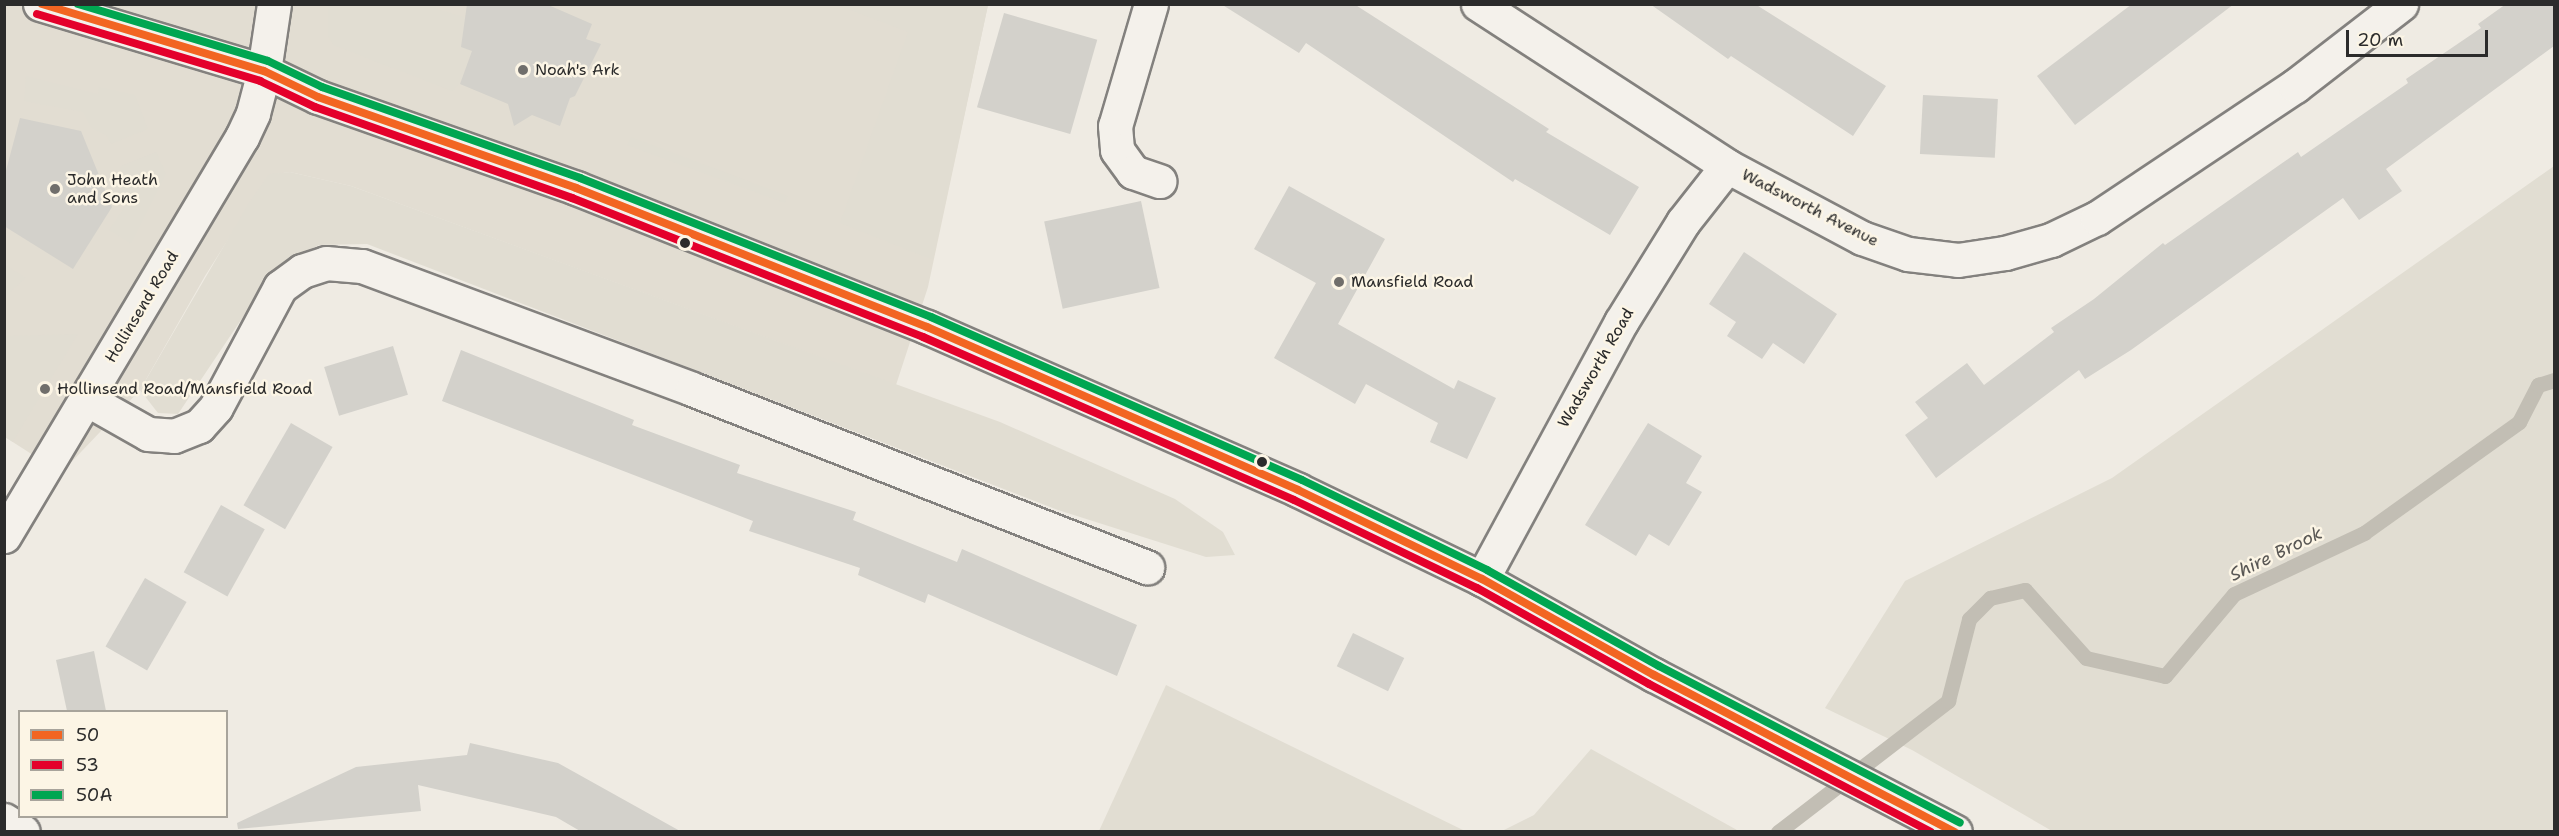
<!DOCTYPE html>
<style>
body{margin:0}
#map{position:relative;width:2559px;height:836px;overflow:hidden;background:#efebe3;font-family:"Shantell Sans",sans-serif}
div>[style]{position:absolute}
.built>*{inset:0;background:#e2ddd2}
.green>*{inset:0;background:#e1ddd2}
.stream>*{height:15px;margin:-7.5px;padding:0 7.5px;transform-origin:7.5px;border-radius:7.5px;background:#c2beb4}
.building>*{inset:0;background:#d3d1cb;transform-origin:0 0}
.roads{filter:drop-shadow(2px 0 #83817e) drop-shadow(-2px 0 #83817e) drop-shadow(0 2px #83817e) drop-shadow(0 -2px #83817e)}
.minor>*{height:33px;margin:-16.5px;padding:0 16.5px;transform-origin:16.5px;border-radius:16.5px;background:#f4f1eb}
.secondary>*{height:33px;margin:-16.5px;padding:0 16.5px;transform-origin:16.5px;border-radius:16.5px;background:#f4f1eb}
.primary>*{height:33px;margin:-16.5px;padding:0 16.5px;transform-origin:16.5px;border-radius:16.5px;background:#f4f1eb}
.bus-1>*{height:8px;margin:-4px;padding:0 4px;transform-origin:4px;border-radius:4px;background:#f26522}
.bus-2>*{height:8px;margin:-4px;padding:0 4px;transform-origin:4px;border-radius:4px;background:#e4002b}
.bus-3>*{height:8px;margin:-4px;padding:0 4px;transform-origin:4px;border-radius:4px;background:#00a651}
.dots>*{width:16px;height:16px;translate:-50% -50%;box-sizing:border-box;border:3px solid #fcf5e5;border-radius:50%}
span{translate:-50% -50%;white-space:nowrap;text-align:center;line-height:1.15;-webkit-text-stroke:5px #fcf5e5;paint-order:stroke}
.poi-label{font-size:16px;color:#2b2b2b}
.left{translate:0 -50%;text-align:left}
.street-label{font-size:16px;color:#2b2b2b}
.water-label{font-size:18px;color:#595754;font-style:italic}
.frame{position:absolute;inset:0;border:6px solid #2b2b2b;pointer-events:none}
.legend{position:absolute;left:18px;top:710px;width:210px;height:108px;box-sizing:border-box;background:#fcf5e5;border:2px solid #a8a49b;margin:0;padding:8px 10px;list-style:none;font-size:18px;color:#2b2b2b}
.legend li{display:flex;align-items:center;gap:12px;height:30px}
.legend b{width:30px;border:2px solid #a8a49b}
.scale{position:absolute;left:2346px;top:30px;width:142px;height:27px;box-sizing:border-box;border:3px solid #2b2b2b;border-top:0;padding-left:8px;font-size:18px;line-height:21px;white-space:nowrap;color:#2b2b2b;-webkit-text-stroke:4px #fcf5e5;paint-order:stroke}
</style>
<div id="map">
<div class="built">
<i style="clip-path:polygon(4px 5px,988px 5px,928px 287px,896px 385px,351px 186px,290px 172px,269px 175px,205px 276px,140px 390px,61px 473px,5px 437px)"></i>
</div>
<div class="green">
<i style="clip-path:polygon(328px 5px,436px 5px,436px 9px,465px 17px,472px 51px,460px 84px,452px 91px,333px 45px,328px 36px)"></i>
<i style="clip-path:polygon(837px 5px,988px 5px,933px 260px,840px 223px,908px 32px)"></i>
<i style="clip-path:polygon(26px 76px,98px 94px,99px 87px,135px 95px,148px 129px,111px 144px,106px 135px,91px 128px,83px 112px,24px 101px)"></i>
<i style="clip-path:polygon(631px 137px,788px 196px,785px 203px,627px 145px)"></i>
<i style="clip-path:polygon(156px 152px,166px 174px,131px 244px,109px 230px,126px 205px,120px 191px,121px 166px)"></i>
<i style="clip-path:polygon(2554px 166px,2554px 831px,2052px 831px,1912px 750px,1825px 708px,1905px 581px,2112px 478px)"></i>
<i style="clip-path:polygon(290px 172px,351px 186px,1000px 422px,1175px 499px,1223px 532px,1235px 555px,1206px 557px,1058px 510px,367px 244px,319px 245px,275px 269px,178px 414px,158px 413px,140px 390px,250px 201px,269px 174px)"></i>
<i style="clip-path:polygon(5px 265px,26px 278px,5px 297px)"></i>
<i style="clip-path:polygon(78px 334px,13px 442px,5px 437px,5px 336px)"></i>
<i style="clip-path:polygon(1166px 685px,1465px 831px,1099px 831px)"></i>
<i style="clip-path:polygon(1591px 749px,1737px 830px,1740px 831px,1502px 831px,1534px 815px)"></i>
</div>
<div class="stream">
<i style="left:1778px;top:832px;width:215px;rotate:-37.6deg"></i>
<i style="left:1948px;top:701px;width:85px;rotate:-75.6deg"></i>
<i style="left:1969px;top:619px;width:30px;rotate:-45deg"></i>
<i style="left:1990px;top:598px;width:36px;rotate:-13deg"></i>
<i style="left:2025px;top:590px;width:91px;rotate:48.1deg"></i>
<i style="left:2086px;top:658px;width:81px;rotate:12.8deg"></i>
<i style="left:2165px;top:676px;width:107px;rotate:-49.9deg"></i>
<i style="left:2234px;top:594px;width:144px;rotate:-25.1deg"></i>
<i style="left:2364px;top:533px;width:191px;rotate:-35.6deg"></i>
<i style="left:2519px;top:422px;width:42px;rotate:-62.8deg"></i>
<i style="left:2538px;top:385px;width:17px;rotate:-17deg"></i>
</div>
<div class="building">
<i style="clip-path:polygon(467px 4px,546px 4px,592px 24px,586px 39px,601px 44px,575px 96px,570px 98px,560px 126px,532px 115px,514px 126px,508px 104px,460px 84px,472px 51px,461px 47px)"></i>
<i style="clip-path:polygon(1221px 4px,1354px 4px,1549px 129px,1546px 132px,1639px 187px,1610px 235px,1515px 179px,1513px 182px,1306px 43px,1299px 53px)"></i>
<i style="clip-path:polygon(1650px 4px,1755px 4px,1886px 86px,1853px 136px,1731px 56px,1728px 59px)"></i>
<i style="clip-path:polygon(2132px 4px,2234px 4px,2075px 125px,2037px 76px)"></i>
<i style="clip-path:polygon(2506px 4px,2554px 4px,2554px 46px,2386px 169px,2402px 191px,2359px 220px,2343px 198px,2131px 350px,2085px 379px,2079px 370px,1936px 478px,1905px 435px,1928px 418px,1915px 402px,1967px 363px,1984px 385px,2054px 332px,2051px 328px,2094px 299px,2163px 243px,2165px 245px,2298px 152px,2301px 157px,2408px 83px,2406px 79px,2481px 28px,2478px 24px)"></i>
<i style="left:1004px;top:13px;width:97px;height:98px;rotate:16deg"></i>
<i style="left:1923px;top:95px;width:75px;height:59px;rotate:3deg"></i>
<i style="clip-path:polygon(20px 118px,81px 131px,112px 207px,73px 269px,4px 226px,4px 178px)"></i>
<i style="clip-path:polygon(1289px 186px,1385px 239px,1338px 324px,1454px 389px,1458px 380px,1496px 398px,1467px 459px,1430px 442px,1438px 423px,1366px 384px,1355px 404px,1274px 358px,1316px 283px,1254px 249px)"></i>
<i style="left:1141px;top:201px;width:89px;height:99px;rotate:78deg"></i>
<i style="clip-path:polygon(1744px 252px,1837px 314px,1804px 364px,1773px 343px,1762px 359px,1727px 336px,1736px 322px,1709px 304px)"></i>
<i style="left:393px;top:346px;width:51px;height:72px;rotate:73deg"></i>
<i style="clip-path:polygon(461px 350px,634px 420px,632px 425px,740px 465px,737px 473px,856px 512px,853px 520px,957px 562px,962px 549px,1137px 625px,1117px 676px,928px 594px,925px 603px,858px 575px,860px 568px,749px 531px,753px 521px,442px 401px)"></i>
<i style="left:291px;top:423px;width:48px;height:95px;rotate:30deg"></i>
<i style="clip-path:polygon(1648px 423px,1702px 456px,1686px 483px,1702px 492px,1669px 546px,1649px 534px,1636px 556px,1585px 525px)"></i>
<i style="left:221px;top:505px;width:50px;height:77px;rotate:29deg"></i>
<i style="left:145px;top:578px;width:48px;height:79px;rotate:30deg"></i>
<i style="left:1353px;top:633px;width:57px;height:37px;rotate:26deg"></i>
<i style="clip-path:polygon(94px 651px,106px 711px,67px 711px,56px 660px)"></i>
<i style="clip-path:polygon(470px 743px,558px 763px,680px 831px,580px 831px,556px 817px,418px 785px,421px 811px,238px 829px,237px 823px,356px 767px,467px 755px)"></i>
</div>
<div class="roads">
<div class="minor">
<i style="left:1151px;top:4px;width:127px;rotate:106.4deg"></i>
<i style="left:1115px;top:126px;width:24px;rotate:85deg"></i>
<i style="left:1117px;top:150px;width:27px;rotate:54deg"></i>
<i style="left:1133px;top:172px;width:28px;rotate:19deg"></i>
<i style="left:1478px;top:4px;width:297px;rotate:33deg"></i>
<i style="left:1727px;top:166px;width:153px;rotate:28.1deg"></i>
<i style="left:1862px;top:238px;width:49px;rotate:19.2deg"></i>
<i style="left:1908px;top:254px;width:50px;rotate:6.8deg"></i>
<i style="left:1958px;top:260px;width:48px;rotate:-8.5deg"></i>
<i style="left:2005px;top:253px;width:48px;rotate:-15.8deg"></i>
<i style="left:2051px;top:240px;width:51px;rotate:-25.6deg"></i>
<i style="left:2097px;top:218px;width:238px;rotate:-33.7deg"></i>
<i style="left:2295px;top:86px;width:134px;rotate:-37.7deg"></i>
<i style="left:88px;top:400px;width:69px;rotate:29.5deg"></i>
<i style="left:148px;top:434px;width:26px;rotate:4deg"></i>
<i style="left:174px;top:436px;width:27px;rotate:-22deg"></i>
<i style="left:199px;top:426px;width:25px;rotate:-48deg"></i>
<i style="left:216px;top:407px;width:136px;rotate:-61.9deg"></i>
<i style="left:280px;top:287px;width:27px;rotate:-36deg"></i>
<i style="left:302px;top:271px;width:25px;rotate:-18deg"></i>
<i style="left:326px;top:263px;width:36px;rotate:5deg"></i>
<i style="left:362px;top:266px;width:352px;rotate:20.4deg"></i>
<i style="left:692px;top:389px;width:489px;rotate:21.4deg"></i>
<i style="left:1482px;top:579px;width:292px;rotate:-61.6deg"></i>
<i style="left:1621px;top:322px;width:118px;rotate:-58.2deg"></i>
<i style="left:1683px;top:222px;width:71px;rotate:-51.8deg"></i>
<i style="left:4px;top:820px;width:22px;rotate:32deg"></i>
</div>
<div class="secondary">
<i style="left:4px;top:536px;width:465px;rotate:-59.2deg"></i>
<i style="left:242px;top:137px;width:26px;rotate:-65deg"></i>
<i style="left:253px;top:113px;width:43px;rotate:-75.3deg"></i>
<i style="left:264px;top:71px;width:68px;rotate:-81.5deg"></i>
</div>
<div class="primary">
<i style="left:40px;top:4px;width:234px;rotate:16.7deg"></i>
<i style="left:264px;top:71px;width:60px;rotate:25.7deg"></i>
<i style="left:318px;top:97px;width:274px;rotate:19.4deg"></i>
<i style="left:576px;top:188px;width:378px;rotate:21.6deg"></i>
<i style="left:927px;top:327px;width:405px;rotate:23.7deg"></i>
<i style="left:1298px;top:490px;width:204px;rotate:25.8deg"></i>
<i style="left:1482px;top:579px;width:197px;rotate:29.2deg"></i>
<i style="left:1654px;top:675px;width:339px;rotate:27.5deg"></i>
</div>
</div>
<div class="bus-1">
<i style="left:42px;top:4px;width:232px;rotate:16.8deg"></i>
<i style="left:264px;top:71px;width:60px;rotate:25.7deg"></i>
<i style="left:318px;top:97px;width:274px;rotate:19.4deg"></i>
<i style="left:576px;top:188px;width:378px;rotate:21.6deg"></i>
<i style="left:927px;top:327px;width:405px;rotate:23.7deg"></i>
<i style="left:1298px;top:490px;width:204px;rotate:25.8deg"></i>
<i style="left:1482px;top:579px;width:197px;rotate:29.2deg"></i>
<i style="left:1654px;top:675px;width:339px;rotate:27.6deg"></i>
</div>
<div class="bus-2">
<i style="left:37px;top:14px;width:233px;rotate:16.7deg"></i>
<i style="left:260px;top:81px;width:61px;rotate:25.3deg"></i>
<i style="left:315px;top:107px;width:273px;rotate:19.5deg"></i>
<i style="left:572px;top:198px;width:378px;rotate:21.6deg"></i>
<i style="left:923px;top:337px;width:405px;rotate:23.7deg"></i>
<i style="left:1294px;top:500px;width:203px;rotate:25.7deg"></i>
<i style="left:1477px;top:588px;width:197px;rotate:29.2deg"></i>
<i style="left:1649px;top:684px;width:318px;rotate:27.7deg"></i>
</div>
<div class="bus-3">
<i style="left:78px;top:4px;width:198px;rotate:16.7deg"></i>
<i style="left:268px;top:61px;width:60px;rotate:25.7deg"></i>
<i style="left:322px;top:87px;width:274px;rotate:19.4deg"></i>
<i style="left:580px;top:178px;width:378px;rotate:21.6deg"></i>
<i style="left:931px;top:317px;width:405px;rotate:23.7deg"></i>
<i style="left:1302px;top:480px;width:206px;rotate:25.9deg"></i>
<i style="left:1487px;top:570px;width:197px;rotate:29.2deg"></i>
<i style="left:1659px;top:666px;width:339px;rotate:27.5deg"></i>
</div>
<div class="dots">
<i style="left:523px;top:70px;background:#706e6b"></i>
<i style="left:55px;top:189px;background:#706e6b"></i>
<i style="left:685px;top:243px;background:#2b2b2b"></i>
<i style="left:1339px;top:282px;background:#706e6b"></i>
<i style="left:45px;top:389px;background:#706e6b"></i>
<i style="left:1262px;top:462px;background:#2b2b2b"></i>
</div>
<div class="poi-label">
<span class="left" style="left:535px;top:70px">Noah's Ark</span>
<span class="left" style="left:67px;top:189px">John Heath<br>and Sons</span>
<span class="left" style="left:1351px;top:282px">Mansfield Road</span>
<span class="left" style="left:57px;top:389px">Hollinsend Road/Mansfield Road</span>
</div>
<div class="street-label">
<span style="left:1810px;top:208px;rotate:27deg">Wadsworth Avenue</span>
<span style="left:142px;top:307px;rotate:-59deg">Hollinsend Road</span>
<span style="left:1596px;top:368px;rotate:-60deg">Wadsworth Road</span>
</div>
<div class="water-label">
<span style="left:2276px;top:554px;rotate:-26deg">Shire Brook</span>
</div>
<div class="frame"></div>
<ul class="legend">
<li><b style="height:8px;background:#f26522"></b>50</li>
<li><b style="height:8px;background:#e4002b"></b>53</li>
<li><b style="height:8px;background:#00a651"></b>50A</li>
</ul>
<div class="scale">20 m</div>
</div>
